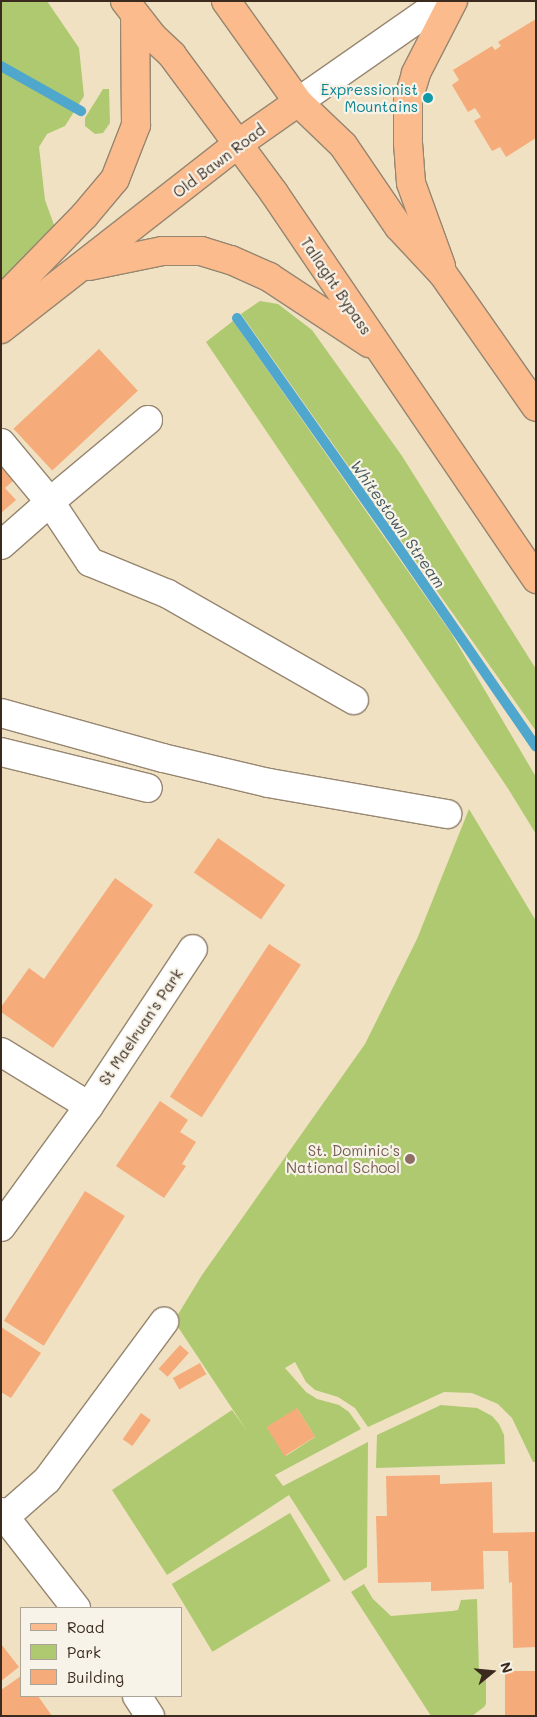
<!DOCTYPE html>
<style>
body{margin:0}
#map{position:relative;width:537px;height:1717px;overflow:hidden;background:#f0e1c3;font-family:Mali,sans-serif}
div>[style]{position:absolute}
.green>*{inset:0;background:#aec96f;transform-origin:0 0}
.stream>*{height:10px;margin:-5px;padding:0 5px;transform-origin:5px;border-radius:5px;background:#50a7cd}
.building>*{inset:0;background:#f5ab7a;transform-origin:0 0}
.roads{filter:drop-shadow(1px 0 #968670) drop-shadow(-1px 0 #968670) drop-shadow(0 1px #968670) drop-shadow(0 -1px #968670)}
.minor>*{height:28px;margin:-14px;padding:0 14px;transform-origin:14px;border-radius:14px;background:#fff}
.major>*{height:28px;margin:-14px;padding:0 14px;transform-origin:14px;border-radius:14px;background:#fbbb8d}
.dots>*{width:14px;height:14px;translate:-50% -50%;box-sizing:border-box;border:2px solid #f7f3e8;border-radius:50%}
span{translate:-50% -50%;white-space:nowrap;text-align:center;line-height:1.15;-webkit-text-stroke:4.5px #f7f3e8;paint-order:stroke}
.culture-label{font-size:15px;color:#0d838f}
.right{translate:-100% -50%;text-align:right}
.street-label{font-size:15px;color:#3b2a1e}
.education-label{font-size:15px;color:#785e54}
.water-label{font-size:16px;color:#42565b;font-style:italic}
.frame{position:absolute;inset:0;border:2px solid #3b2a1e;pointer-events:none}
.legend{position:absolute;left:20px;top:1607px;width:162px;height:90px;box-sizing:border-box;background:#f7f3e8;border:1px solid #aca397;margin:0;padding:6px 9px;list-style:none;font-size:15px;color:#3b2a1e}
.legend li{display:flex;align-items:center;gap:10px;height:25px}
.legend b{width:25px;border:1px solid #aca397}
.north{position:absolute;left:467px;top:1647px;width:50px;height:50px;-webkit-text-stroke:4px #f7f3e8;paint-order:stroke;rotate:73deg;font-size:14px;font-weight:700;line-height:20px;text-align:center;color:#3b2a1e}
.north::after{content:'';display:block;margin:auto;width:18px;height:22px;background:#3b2a1e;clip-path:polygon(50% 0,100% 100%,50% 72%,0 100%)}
</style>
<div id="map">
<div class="green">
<i style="clip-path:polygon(1px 1px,47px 1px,79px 48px,84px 96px,65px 126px,47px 134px,39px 147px,45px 200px,58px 236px,1px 288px)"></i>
<i style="clip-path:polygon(103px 89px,109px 89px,110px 123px,103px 133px,95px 134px,85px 126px,85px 118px)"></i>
<i style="clip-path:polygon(260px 301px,278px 304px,312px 330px,402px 456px,536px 669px,536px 731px,241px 314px)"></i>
<i style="clip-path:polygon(233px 321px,451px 633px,536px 777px,536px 834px,507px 787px,206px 342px)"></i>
<i style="clip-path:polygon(evenodd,469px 809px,536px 921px,536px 1462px,533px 1462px,512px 1418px,498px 1404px,472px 1393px,444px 1392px,368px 1427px,355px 1408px,338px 1397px,315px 1390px,306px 1382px,295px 1362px,285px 1368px,306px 1392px,317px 1399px,339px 1405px,349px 1412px,361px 1429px,275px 1475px,283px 1486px,368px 1442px,367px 1567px,344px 1581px,289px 1495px,167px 1575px,112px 1490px,232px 1410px,247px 1431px,174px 1321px,202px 1275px,365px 1044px,417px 939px,469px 809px,297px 1408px,315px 1437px,286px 1456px,297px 1408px)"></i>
<i style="clip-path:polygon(441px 1405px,477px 1408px,492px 1416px,499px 1424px,504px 1435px,505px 1464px,376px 1468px,377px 1435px)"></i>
<i style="left:290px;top:1513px;width:79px;height:138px;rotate:59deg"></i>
<i style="clip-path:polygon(364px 1584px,373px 1599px,391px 1616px,452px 1611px,458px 1610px,461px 1600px,477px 1599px,479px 1672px,486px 1674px,486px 1704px,484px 1707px,472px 1716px,431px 1716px,351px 1592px)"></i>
</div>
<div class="stream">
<i style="left:1px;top:66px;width:92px;rotate:29.4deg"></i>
<i style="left:237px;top:318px;width:266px;rotate:54.8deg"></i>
<i style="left:390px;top:535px;width:257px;rotate:55.4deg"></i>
</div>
<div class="building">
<i style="clip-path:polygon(536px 19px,536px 138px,506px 157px,500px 147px,492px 151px,474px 121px,481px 117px,475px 108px,468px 112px,452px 85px,459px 80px,453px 70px,492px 46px,495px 50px,501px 46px,498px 42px)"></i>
<i style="left:99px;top:349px;width:57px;height:117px;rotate:47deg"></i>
<i style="clip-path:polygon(1px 465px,14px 480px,5px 488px,16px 500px,1px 513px)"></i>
<i style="left:218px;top:838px;width:82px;height:42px;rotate:35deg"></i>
<i style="clip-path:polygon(115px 878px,153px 905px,53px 1048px,1px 1012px,1px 1007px,29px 968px,44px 979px)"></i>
<i style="left:269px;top:944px;width:38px;height:182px;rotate:33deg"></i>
<i style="clip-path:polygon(160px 1101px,188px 1120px,180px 1132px,196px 1142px,182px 1164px,186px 1166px,164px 1198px,116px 1166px)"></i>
<i style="left:85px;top:1191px;width:47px;height:153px;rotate:32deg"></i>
<i style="clip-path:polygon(1px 1327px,41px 1353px,11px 1398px,1px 1392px)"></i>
<i style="left:180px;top:1345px;width:12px;height:32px;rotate:42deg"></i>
<i style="left:200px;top:1363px;width:13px;height:31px;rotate:61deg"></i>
<i style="left:297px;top:1408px;width:34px;height:36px;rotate:58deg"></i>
<i style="left:141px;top:1413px;width:12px;height:32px;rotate:35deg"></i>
<i style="clip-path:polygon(440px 1475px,440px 1484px,492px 1482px,493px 1533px,536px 1532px,536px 1647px,513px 1648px,512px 1582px,509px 1583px,508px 1551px,483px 1551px,484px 1589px,431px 1591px,431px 1582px,378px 1583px,376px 1516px,387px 1516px,386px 1476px)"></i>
<i style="clip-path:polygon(1px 1644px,19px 1667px,1px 1681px)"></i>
<i style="left:536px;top:1671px;width:45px;height:31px;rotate:90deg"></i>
<i style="clip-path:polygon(21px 1676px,21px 1696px,38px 1696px,52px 1716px,1px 1716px,1px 1690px)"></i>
</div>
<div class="roads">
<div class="minor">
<i style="left:298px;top:102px;width:177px;rotate:-34.9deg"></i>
<i style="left:148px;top:420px;width:128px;rotate:140.1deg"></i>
<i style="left:50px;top:502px;width:72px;rotate:56.3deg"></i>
<i style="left:90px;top:562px;width:84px;rotate:22.3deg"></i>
<i style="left:168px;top:594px;width:214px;rotate:29.7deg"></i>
<i style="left:1px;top:443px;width:77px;rotate:50.3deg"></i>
<i style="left:50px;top:502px;width:65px;rotate:138.7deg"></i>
<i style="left:1px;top:713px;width:168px;rotate:15.5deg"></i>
<i style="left:163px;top:758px;width:109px;rotate:13.3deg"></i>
<i style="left:269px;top:783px;width:181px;rotate:9.9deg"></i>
<i style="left:1px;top:752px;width:151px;rotate:13.8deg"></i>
<i style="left:1px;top:1052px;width:103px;rotate:31.5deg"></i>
<i style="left:1px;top:1227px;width:150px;rotate:-54deg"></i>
<i style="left:89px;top:1106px;width:188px;rotate:-56.5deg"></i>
<i style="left:1px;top:1512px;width:122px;rotate:52deg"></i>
<i style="left:5px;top:1517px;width:56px;rotate:-41.4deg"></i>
<i style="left:47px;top:1480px;width:197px;rotate:-53.5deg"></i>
<i style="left:137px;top:1696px;width:24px;rotate:57deg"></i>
</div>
<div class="major">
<i style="left:125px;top:1px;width:46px;rotate:52.1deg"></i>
<i style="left:153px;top:37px;width:26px;rotate:43deg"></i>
<i style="left:172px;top:55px;width:172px;rotate:53.5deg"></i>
<i style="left:274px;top:193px;width:467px;rotate:55.8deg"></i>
<i style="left:226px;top:1px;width:124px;rotate:54.5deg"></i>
<i style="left:298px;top:102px;width:62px;rotate:43.7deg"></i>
<i style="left:343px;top:145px;width:99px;rotate:55.7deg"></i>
<i style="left:399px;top:227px;width:64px;rotate:46.9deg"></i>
<i style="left:443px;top:274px;width:162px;rotate:55deg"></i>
<i style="left:89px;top:266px;width:75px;rotate:-11.6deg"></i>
<i style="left:162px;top:251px;width:39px"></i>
<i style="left:201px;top:251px;width:31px;rotate:17deg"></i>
<i style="left:231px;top:260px;width:42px;rotate:24.1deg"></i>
<i style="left:269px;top:277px;width:120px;rotate:33.4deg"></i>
<i style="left:441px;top:266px;width:88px;rotate:-109.9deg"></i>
<i style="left:411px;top:183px;width:40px;rotate:-94.3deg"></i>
<i style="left:408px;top:143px;width:43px;rotate:-90deg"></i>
<i style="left:408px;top:100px;width:28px;rotate:-73deg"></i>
<i style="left:416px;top:73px;width:81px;rotate:-62.8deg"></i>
<i style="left:1px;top:301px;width:119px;rotate:-45.7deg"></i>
<i style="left:84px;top:216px;width:48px;rotate:-50deg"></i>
<i style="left:115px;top:179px;width:58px;rotate:-68.7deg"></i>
<i style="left:136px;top:125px;width:110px;rotate:-90.5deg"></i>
<i style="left:1px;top:329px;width:301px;rotate:-38deg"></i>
<i style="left:238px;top:144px;width:73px;rotate:-35deg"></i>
</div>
</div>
<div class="dots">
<i style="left:428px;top:98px;background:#0f9aa8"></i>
<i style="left:410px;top:1159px;background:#8d6e63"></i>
</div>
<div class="culture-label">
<span class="right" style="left:418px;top:98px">Expressionist<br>Mountains</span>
</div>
<div class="street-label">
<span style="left:219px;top:161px;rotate:-37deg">Old Bawn Road</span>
<span style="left:336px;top:286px;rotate:56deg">Tallaght Bypass</span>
<span style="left:141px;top:1027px;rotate:-56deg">St Maelruan's Park</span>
</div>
<div class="education-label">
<span class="right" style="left:400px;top:1159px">St. Dominic's<br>National School</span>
</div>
<div class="water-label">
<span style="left:398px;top:524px;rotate:55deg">Whitestown Stream</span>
</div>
<div class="frame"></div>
<ul class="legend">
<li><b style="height:6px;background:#fbbb8d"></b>Road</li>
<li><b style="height:14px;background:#aec96f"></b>Park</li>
<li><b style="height:14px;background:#f5ab7a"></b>Building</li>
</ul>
<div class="north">N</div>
</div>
